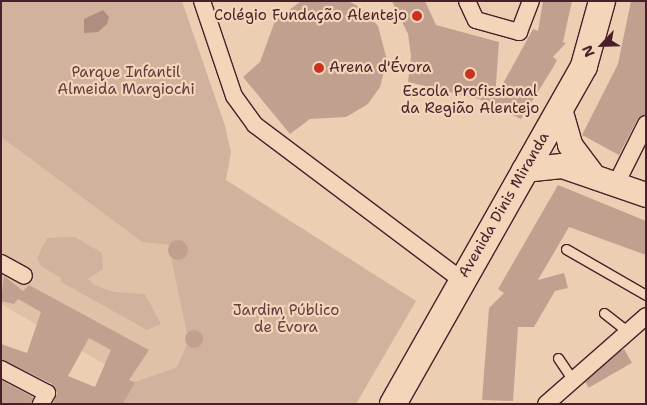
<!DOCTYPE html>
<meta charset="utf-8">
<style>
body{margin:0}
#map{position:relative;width:647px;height:405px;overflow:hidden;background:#eccfb3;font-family:"Shantell Sans",sans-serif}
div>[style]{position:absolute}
.built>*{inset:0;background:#dfc1a8}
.green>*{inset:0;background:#d1b29c}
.water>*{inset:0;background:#b08d80}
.building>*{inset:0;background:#c1a090;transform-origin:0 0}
.round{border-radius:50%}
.roads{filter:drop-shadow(1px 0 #4a1f2b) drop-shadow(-1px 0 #4a1f2b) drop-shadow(0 1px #4a1f2b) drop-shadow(0 -1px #4a1f2b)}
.lane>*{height:9px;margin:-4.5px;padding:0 4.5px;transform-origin:4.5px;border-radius:4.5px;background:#f3d6b9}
.street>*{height:16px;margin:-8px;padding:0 8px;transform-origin:8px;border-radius:8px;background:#f3d6b9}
.secondary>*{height:24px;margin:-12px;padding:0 12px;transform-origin:12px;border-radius:12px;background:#f3d6b9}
.primary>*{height:26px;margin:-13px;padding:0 13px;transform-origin:13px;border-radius:13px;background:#f3d6b9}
.dots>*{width:14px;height:14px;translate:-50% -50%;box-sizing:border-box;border:2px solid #f3d6b9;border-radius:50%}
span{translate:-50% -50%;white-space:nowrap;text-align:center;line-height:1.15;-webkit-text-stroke:4.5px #f3d6b9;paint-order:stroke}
.poi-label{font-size:15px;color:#4a1f2b}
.right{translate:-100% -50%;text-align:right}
.left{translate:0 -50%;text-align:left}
.park-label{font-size:15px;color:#653c42}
.street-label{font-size:15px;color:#4a1f2b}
.frame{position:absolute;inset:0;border:2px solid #4a1f2b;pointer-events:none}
.north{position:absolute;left:577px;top:20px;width:50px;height:50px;-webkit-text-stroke:4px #f3d6b9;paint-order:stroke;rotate:246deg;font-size:14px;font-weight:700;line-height:20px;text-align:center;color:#4a1f2b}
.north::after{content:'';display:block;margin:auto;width:18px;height:22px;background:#4a1f2b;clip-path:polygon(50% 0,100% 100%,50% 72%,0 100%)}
</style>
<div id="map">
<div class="built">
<i style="clip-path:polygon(1px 137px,142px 242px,169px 245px,178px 240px,186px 245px,185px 256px,174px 258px,187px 334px,197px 331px,202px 340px,197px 347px,187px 345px,177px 367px,135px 382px,1px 304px)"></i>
</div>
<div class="green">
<i style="clip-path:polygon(1px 1px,182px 1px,225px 126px,231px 152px,226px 180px,416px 301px,356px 404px,99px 404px,135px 382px,177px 367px,187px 344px,195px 347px,202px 343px,197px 331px,187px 334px,171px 257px,183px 258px,187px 247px,178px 240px,169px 245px,142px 242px,1px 137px)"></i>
<i style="clip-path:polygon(75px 237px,102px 253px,103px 269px,88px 279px,94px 285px,114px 292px,145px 294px,161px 324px,147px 330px,61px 282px,61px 278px,41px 266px,37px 258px,47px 238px)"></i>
</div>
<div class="water">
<i style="clip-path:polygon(103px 10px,109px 17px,107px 24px,98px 32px,84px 33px,84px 19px)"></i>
</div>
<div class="building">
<i style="clip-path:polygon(301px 1px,349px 1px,361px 8px,378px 26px,387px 60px,380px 87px,368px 104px,346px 117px,310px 119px,290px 134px,243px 77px,260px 62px,275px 21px)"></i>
<i style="clip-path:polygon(392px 1px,425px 1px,436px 25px,499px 42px,495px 98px,533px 29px,538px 31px,543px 1px,572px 1px,563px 42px,566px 43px,553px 57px,557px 60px,554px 66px,521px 119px,479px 99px,408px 82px,411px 56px,408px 34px)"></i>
<i style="clip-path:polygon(631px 1px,646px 1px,646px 114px,637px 120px,619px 155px,582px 135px,618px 64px)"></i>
<i style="clip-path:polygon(558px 185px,646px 221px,646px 255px,569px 227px,538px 280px,564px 273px,568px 288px,555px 291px,534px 327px,518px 327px,513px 401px,482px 400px,489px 308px,504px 293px,498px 289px)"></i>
<i class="round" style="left:168px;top:240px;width:20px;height:20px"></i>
<i style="clip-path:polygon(evenodd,4px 276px,23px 291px,29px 285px,149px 350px,129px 380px,135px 382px,123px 404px,53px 404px,57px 393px,52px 384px,1px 359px,1px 344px,27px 353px,41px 312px,18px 299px,14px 304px,1px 301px,4px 276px,89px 338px,111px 350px,95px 387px,68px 376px,89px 338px)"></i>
<i class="round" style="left:185px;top:330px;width:18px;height:18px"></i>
<i style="left:624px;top:349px;width:16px;height:50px;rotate:60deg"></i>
<i style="clip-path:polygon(1px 380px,33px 397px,31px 404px,1px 404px)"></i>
</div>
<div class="roads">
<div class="lane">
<i style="left:566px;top:249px;width:92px;rotate:29.9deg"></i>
<i style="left:604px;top:313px;width:31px;rotate:38deg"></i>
<i style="left:558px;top:358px;width:27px;rotate:56deg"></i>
</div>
<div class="street">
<i style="left:202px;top:1px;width:100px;rotate:71.4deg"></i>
<i style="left:234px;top:96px;width:36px;rotate:54deg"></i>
<i style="left:255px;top:125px;width:256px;rotate:36.9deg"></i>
<i style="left:467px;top:1px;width:21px;rotate:65deg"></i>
<i style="left:476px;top:20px;width:45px;rotate:15.6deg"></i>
<i style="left:519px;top:32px;width:33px;rotate:-69deg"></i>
<i style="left:616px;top:184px;width:67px;rotate:-63.4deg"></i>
<i style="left:1px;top:263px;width:26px;rotate:29deg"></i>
<i style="left:1px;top:369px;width:52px;rotate:27.6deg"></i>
<i style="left:47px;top:393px;width:13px;rotate:119deg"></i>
<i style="left:546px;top:404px;width:133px;rotate:-41.3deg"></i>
</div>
<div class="secondary">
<i style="left:560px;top:109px;width:37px;rotate:74deg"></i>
<i style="left:570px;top:145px;width:35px;rotate:53deg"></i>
<i style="left:524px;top:170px;width:38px;rotate:-6deg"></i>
<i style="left:562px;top:166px;width:89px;rotate:19deg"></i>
</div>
<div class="primary">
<i style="left:393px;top:404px;width:388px;rotate:-60.5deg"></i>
<i style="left:584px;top:66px;width:67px;rotate:-74.5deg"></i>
</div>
</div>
<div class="dots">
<i style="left:417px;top:16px;background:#c8321e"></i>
<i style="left:319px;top:68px;background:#c8321e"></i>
<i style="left:470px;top:74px;background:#c8321e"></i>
</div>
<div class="poi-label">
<span class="right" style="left:407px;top:16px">Colégio Fundação Alentejo</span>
<span class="left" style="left:329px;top:68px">Arena d'Évora</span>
<span style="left:470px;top:100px">Escola Profissional<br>da Região Alentejo</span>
</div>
<div class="park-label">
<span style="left:126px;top:81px">Parque Infantil<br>Almeida Margiochi</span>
<span style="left:286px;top:319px">Jardim Público<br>de Évora</span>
</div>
<div class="street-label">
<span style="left:504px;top:205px;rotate:-60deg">Avenida Dinis Miranda</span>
</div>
<div class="frame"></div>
<div class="north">N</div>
</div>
